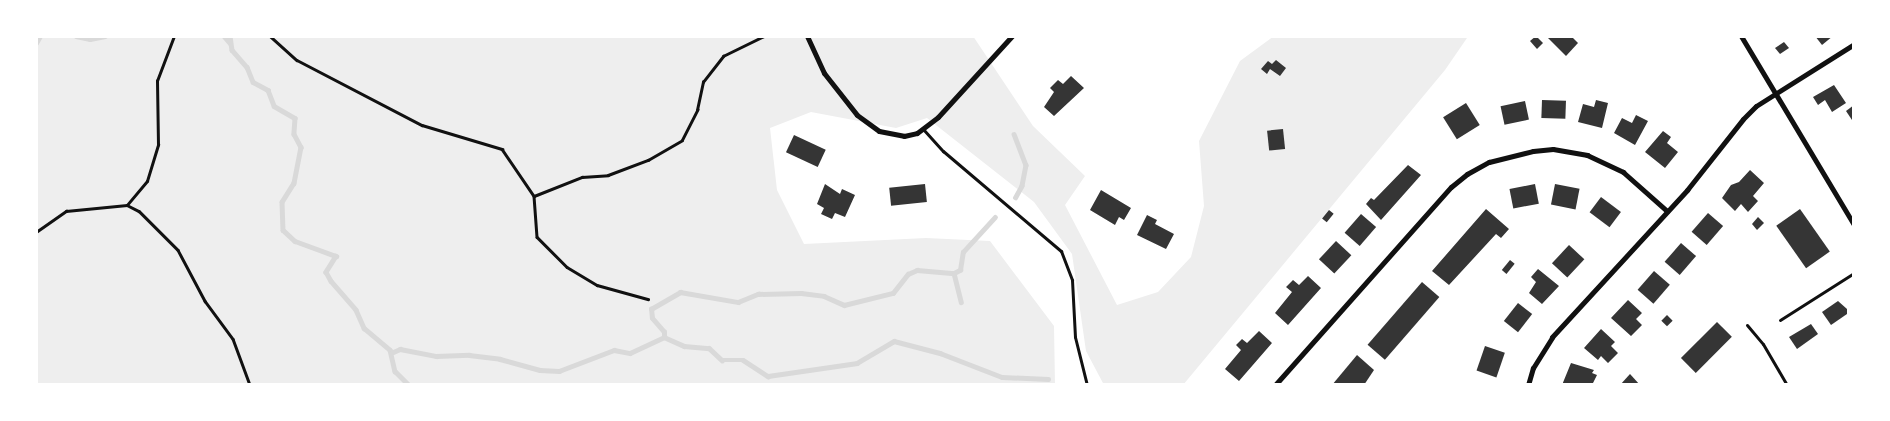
<!DOCTYPE html>
<style>
body{margin:0}
#map{position:relative;width:1890px;height:421px;overflow:hidden;background:#fff;font-family:"Sofia Sans Condensed",sans-serif}
div>[style]{position:absolute}
.green>*{inset:0;background:#eee}
.stream>*{height:4.5px;margin:-2.25px;padding:0 2.25px;transform-origin:2.25px;border-radius:2.25px;background:#d9d9d9}
.building>*{inset:0;background:#353535;transform-origin:0 0}
.path>*{height:2.5px;margin:-1.25px;padding:0 1.25px;transform-origin:1.25px;border-radius:1.25px;background:#111}
.service>*{height:3px;margin:-1.5px;padding:0 1.5px;transform-origin:1.5px;border-radius:1.5px;background:#111}
.minor>*{height:5px;margin:-2.5px;padding:0 2.5px;transform-origin:2.5px;border-radius:2.5px;background:#111}
span{translate:-50% -50%;white-space:nowrap;text-align:center;line-height:1.15;-webkit-text-stroke:4px #fff;paint-order:stroke}
.frame{position:absolute;inset:0;border:38px solid #fff;pointer-events:none}
</style>
<div id="map">
<div class="green">
<i style="clip-path:polygon(36px 36px,973px 36px,1033px 126px,1085px 176px,1065px 205px,1117px 305px,1158px 292px,1191px 257px,1204px 206px,1199px 141px,1240px 61px,1274px 36px,1467px 38px,1445px 70px,1183px 385px,1104px 385px,1086px 351px,1072px 254px,1034px 202px,927px 118px,896px 128px,811px 112px,770px 128px,777px 190px,804px 244px,926px 238px,990px 241px,1054px 326px,1055px 385px,36px 385px)"></i>
</div>
<div class="stream">
<i style="left:76px;top:36px;width:14px;rotate:12deg"></i>
<i style="left:90px;top:39px;width:15px;rotate:-11deg"></i>
<i style="left:224px;top:36px;width:9px;rotate:49deg"></i>
<i style="left:230px;top:36px;width:14px;rotate:82deg"></i>
<i style="left:232px;top:50px;width:23px;rotate:49deg"></i>
<i style="left:247px;top:67px;width:16px;rotate:68deg"></i>
<i style="left:253px;top:82px;width:17px;rotate:28deg"></i>
<i style="left:268px;top:90px;width:17px;rotate:69deg"></i>
<i style="left:274px;top:106px;width:24px;rotate:30deg"></i>
<i style="left:295px;top:118px;width:16px;rotate:94deg"></i>
<i style="left:294px;top:134px;width:15px;rotate:62deg"></i>
<i style="left:301px;top:147px;width:37px;rotate:101deg"></i>
<i style="left:294px;top:183px;width:22px;rotate:122deg"></i>
<i style="left:282px;top:202px;width:28px;rotate:88deg"></i>
<i style="left:283px;top:230px;width:16px;rotate:43deg"></i>
<i style="left:295px;top:241px;width:44px;rotate:20.1deg"></i>
<i style="left:336px;top:256px;width:19px;rotate:122deg"></i>
<i style="left:326px;top:272px;width:10px;rotate:61deg"></i>
<i style="left:331px;top:281px;width:38px;rotate:49deg"></i>
<i style="left:356px;top:310px;width:20px;rotate:66deg"></i>
<i style="left:364px;top:328px;width:34px;rotate:40deg"></i>
<i style="left:390px;top:350px;width:22px;rotate:77deg"></i>
<i style="left:395px;top:371px;width:20px;rotate:45deg"></i>
<i style="left:36px;top:43px;width:8px;rotate:-60deg"></i>
<i style="left:1014px;top:134px;width:33px;rotate:69deg"></i>
<i style="left:1026px;top:165px;width:21px;rotate:101deg"></i>
<i style="left:1022px;top:186px;width:13px;rotate:119deg"></i>
<i style="left:954px;top:273px;width:30px;rotate:76deg"></i>
<i style="left:664px;top:337px;width:5px;rotate:-90deg"></i>
<i style="left:664px;top:332px;width:18px;rotate:-131deg"></i>
<i style="left:652px;top:318px;width:9px;rotate:-96deg"></i>
<i style="left:651px;top:309px;width:34px;rotate:-30deg"></i>
<i style="left:680px;top:292px;width:59px;rotate:9.8deg"></i>
<i style="left:738px;top:302px;width:22px;rotate:-22deg"></i>
<i style="left:758px;top:294px;width:43px;rotate:-1.3deg"></i>
<i style="left:801px;top:293px;width:23px;rotate:7deg"></i>
<i style="left:824px;top:296px;width:22px;rotate:24deg"></i>
<i style="left:844px;top:305px;width:50px;rotate:-13.8deg"></i>
<i style="left:893px;top:293px;width:24px;rotate:-52deg"></i>
<i style="left:908px;top:274px;width:10px;rotate:-24deg"></i>
<i style="left:917px;top:270px;width:37px;rotate:5deg"></i>
<i style="left:954px;top:273px;width:7px;rotate:-27deg"></i>
<i style="left:960px;top:270px;width:18px;rotate:-81deg"></i>
<i style="left:963px;top:252px;width:47px;rotate:-47.6deg"></i>
<i style="left:664px;top:337px;width:22px;rotate:24deg"></i>
<i style="left:684px;top:346px;width:25px;rotate:5deg"></i>
<i style="left:709px;top:348px;width:18px;rotate:43deg"></i>
<i style="left:722px;top:360px;width:21px"></i>
<i style="left:743px;top:360px;width:30px;rotate:33deg"></i>
<i style="left:768px;top:376px;width:90px;rotate:-8.3deg"></i>
<i style="left:857px;top:363px;width:43px;rotate:-30.7deg"></i>
<i style="left:894px;top:341px;width:48px;rotate:14.6deg"></i>
<i style="left:940px;top:353px;width:66px;rotate:21.2deg"></i>
<i style="left:1002px;top:377px;width:46px;rotate:2.5deg"></i>
<i style="left:391px;top:353px;width:10px;rotate:-24deg"></i>
<i style="left:400px;top:349px;width:37px;rotate:11deg"></i>
<i style="left:436px;top:356px;width:33px;rotate:-2deg"></i>
<i style="left:469px;top:355px;width:31px;rotate:7deg"></i>
<i style="left:500px;top:359px;width:41px;rotate:15.4deg"></i>
<i style="left:540px;top:370px;width:19px;rotate:3deg"></i>
<i style="left:559px;top:371px;width:59px;rotate:-20.9deg"></i>
<i style="left:614px;top:350px;width:16px;rotate:11deg"></i>
<i style="left:630px;top:353px;width:38px;rotate:-25deg"></i>
</div>
<div class="building">
<i style="clip-path:polygon(1536px 36px,1543px 43px,1537px 49px,1530px 41px)"></i>
<i style="clip-path:polygon(1546px 36px,1571px 36px,1578px 43px,1566px 56px)"></i>
<i style="clip-path:polygon(1815px 36px,1833px 36px,1822px 45px)"></i>
<i style="clip-path:polygon(1784px 42px,1789px 48px,1780px 54px,1775px 48px)"></i>
<i style="clip-path:polygon(1276px 60px,1286px 68px,1280px 76px,1270px 69px,1267px 74px,1261px 69px,1268px 61px,1272px 64px)"></i>
<i style="clip-path:polygon(1071px 76px,1084px 88px,1054px 116px,1044px 107px,1054px 92px,1050px 88px,1058px 80px,1063px 84px)"></i>
<i style="clip-path:polygon(1834px 85px,1846px 103px,1832px 112px,1825px 100px,1818px 105px,1813px 97px)"></i>
<i style="left:1542px;top:100px;width:24px;height:18px;rotate:2deg"></i>
<i style="clip-path:polygon(1596px 100px,1608px 103px,1602px 128px,1578px 122px,1583px 104px,1594px 107px)"></i>
<i style="left:1525px;top:101px;width:19px;height:25px;rotate:78deg"></i>
<i style="left:1466px;top:103px;width:26px;height:27px;rotate:58deg"></i>
<i style="clip-path:polygon(1854px 105px,1854px 123px,1846px 111px)"></i>
<i style="clip-path:polygon(1636px 115px,1648px 121px,1635px 145px,1614px 133px,1622px 118px,1632px 123px)"></i>
<i style="left:1283px;top:129px;width:20px;height:16px;rotate:84deg"></i>
<i style="clip-path:polygon(1663px 131px,1671px 137px,1667px 143px,1678px 152px,1665px 168px,1645px 152px)"></i>
<i style="left:794px;top:135px;width:35px;height:19px;rotate:25deg"></i>
<i style="clip-path:polygon(1408px 165px,1421px 175px,1381px 220px,1366px 204px,1371px 198px,1374px 200px)"></i>
<i style="clip-path:polygon(1750px 170px,1764px 183px,1753px 196px,1758px 201px,1748px 212px,1741px 204px,1735px 211px,1722px 198px,1731px 185px,1739px 182px)"></i>
<i style="clip-path:polygon(825px 184px,840px 194px,842px 189px,855px 195px,845px 217px,835px 213px,832px 219px,821px 214px,824px 208px,817px 204px)"></i>
<i style="left:925px;top:184px;width:18px;height:36px;rotate:84deg"></i>
<i style="left:1535px;top:184px;width:20px;height:26px;rotate:79deg"></i>
<i style="left:1555px;top:184px;width:25px;height:21px;rotate:11deg"></i>
<i style="clip-path:polygon(1101px 190px,1131px 208px,1124px 220px,1119px 217px,1115px 225px,1090px 210px)"></i>
<i style="left:1601px;top:197px;width:25px;height:19px;rotate:37deg"></i>
<i style="clip-path:polygon(1486px 209px,1509px 229px,1501px 238px,1496px 234px,1449px 285px,1432px 271px)"></i>
<i style="left:1800px;top:209px;width:52px;height:29px;rotate:55deg"></i>
<i style="left:1329px;top:210px;width:6px;height:11px;rotate:39deg"></i>
<i style="left:1708px;top:213px;width:20px;height:25px;rotate:41deg"></i>
<i style="left:1361px;top:214px;width:20px;height:25px;rotate:41deg"></i>
<i style="clip-path:polygon(1147px 215px,1157px 220px,1155px 224px,1174px 234px,1166px 249px,1137px 235px)"></i>
<i style="clip-path:polygon(1758px 217px,1764px 223px,1757px 230px,1752px 224px)"></i>
<i style="left:1336px;top:241px;width:21px;height:25px;rotate:43deg"></i>
<i style="left:1681px;top:243px;width:20px;height:25px;rotate:41deg"></i>
<i style="left:1569px;top:245px;width:21px;height:25px;rotate:43deg"></i>
<i style="left:1510px;top:260px;width:6px;height:13px;rotate:39deg"></i>
<i style="clip-path:polygon(1538px 269px,1559px 286px,1542px 304px,1529px 293px,1536px 282px,1531px 277px)"></i>
<i style="left:1654px;top:271px;width:21px;height:25px;rotate:41deg"></i>
<i style="clip-path:polygon(1308px 276px,1321px 288px,1288px 325px,1275px 313px,1292px 292px,1286px 287px,1293px 280px,1299px 285px)"></i>
<i style="left:1422px;top:282px;width:23px;height:83px;rotate:41deg"></i>
<i style="clip-path:polygon(1628px 300px,1642px 313px,1636px 319px,1642px 325px,1631px 336px,1611px 318px)"></i>
<i style="clip-path:polygon(1838px 301px,1847px 309px,1847px 314px,1831px 325px,1822px 312px)"></i>
<i style="left:1518px;top:303px;width:18px;height:23px;rotate:38deg"></i>
<i style="left:1667px;top:315px;width:8px;height:8px;rotate:45deg"></i>
<i style="left:1717px;top:322px;width:21px;height:51px;rotate:45deg"></i>
<i style="clip-path:polygon(1811px 324px,1818px 334px,1797px 349px,1789px 337px)"></i>
<i style="clip-path:polygon(1601px 329px,1615px 342px,1611px 346px,1618px 353px,1608px 363px,1601px 356px,1598px 360px,1584px 348px)"></i>
<i style="clip-path:polygon(1259px 331px,1272px 343px,1239px 381px,1225px 369px,1241px 350px,1236px 345px,1242px 339px,1247px 343px)"></i>
<i style="left:1485px;top:346px;width:21px;height:26px;rotate:19deg"></i>
<i style="clip-path:polygon(1357px 355px,1374px 370px,1364px 385px,1332px 385px)"></i>
<i style="clip-path:polygon(1571px 363px,1594px 370px,1592px 373px,1597px 375px,1592px 385px,1562px 385px)"></i>
<i style="clip-path:polygon(1630px 374px,1640px 385px,1620px 385px)"></i>
</div>
<div class="path">
<i style="left:270px;top:36px;width:36px;rotate:42deg"></i>
<i style="left:297px;top:60px;width:141px;rotate:27.5deg"></i>
<i style="left:422px;top:125px;width:84px;rotate:16.7deg"></i>
<i style="left:502px;top:149px;width:57px;rotate:55.8deg"></i>
<i style="left:534px;top:196px;width:52px;rotate:-21.6deg"></i>
<i style="left:582px;top:177px;width:26px;rotate:-4deg"></i>
<i style="left:608px;top:175px;width:43px;rotate:-20.6deg"></i>
<i style="left:648px;top:160px;width:39px;rotate:-30deg"></i>
<i style="left:682px;top:140px;width:34px;rotate:-63deg"></i>
<i style="left:697px;top:110px;width:29px;rotate:-78deg"></i>
<i style="left:703px;top:82px;width:33px;rotate:-52deg"></i>
<i style="left:723px;top:56px;width:46px;rotate:-26deg"></i>
<i style="left:534px;top:196px;width:41px;rotate:85.8deg"></i>
<i style="left:537px;top:237px;width:42px;rotate:45deg"></i>
<i style="left:567px;top:267px;width:35px;rotate:31deg"></i>
<i style="left:597px;top:285px;width:53px;rotate:15.4deg"></i>
<i style="left:127px;top:205px;width:31px;rotate:-50deg"></i>
<i style="left:147px;top:181px;width:38px;rotate:-73deg"></i>
<i style="left:158px;top:145px;width:64px;rotate:-90.9deg"></i>
<i style="left:157px;top:81px;width:48px;rotate:-69.3deg"></i>
<i style="left:36px;top:232px;width:37px;rotate:-35deg"></i>
<i style="left:66px;top:211px;width:61px;rotate:-5.6deg"></i>
<i style="left:127px;top:205px;width:13px;rotate:27deg"></i>
<i style="left:139px;top:211px;width:55px;rotate:45deg"></i>
<i style="left:178px;top:250px;width:58px;rotate:62.1deg"></i>
<i style="left:205px;top:301px;width:47px;rotate:53.6deg"></i>
<i style="left:233px;top:339px;width:49px;rotate:69.7deg"></i>
</div>
<div class="service">
<i style="left:923px;top:129px;width:30px;rotate:48deg"></i>
<i style="left:943px;top:151px;width:155px;rotate:40.3deg"></i>
<i style="left:1061px;top:251px;width:31px;rotate:69deg"></i>
<i style="left:1072px;top:280px;width:57px;rotate:87deg"></i>
<i style="left:1075px;top:337px;width:49px;rotate:76deg"></i>
<i style="left:1780px;top:320px;width:88px;rotate:-32.4deg"></i>
<i style="left:1747px;top:325px;width:25px;rotate:50deg"></i>
<i style="left:1763px;top:344px;width:48px;rotate:59.7deg"></i>
</div>
<div class="minor">
<i style="left:807px;top:36px;width:41px;rotate:65.3deg"></i>
<i style="left:824px;top:73px;width:53px;rotate:51.8deg"></i>
<i style="left:857px;top:115px;width:27px;rotate:36deg"></i>
<i style="left:879px;top:131px;width:25px;rotate:11deg"></i>
<i style="left:904px;top:136px;width:13px;rotate:-13deg"></i>
<i style="left:917px;top:133px;width:26px;rotate:-37deg"></i>
<i style="left:938px;top:117px;width:110px;rotate:-47.6deg"></i>
<i style="left:1741px;top:36px;width:220px;rotate:59.1deg"></i>
<i style="left:1275px;top:385px;width:265px;rotate:-48.4deg"></i>
<i style="left:1451px;top:187px;width:21px;rotate:-39deg"></i>
<i style="left:1467px;top:174px;width:25px;rotate:-29deg"></i>
<i style="left:1489px;top:162px;width:45px;rotate:-14deg"></i>
<i style="left:1533px;top:151px;width:20px;rotate:-6deg"></i>
<i style="left:1553px;top:149px;width:35px;rotate:10deg"></i>
<i style="left:1587px;top:155px;width:40px;rotate:25deg"></i>
<i style="left:1623px;top:172px;width:59px;rotate:41.6deg"></i>
<i style="left:1528px;top:385px;width:18px;rotate:-74deg"></i>
<i style="left:1533px;top:368px;width:36px;rotate:-58deg"></i>
<i style="left:1552px;top:337px;width:200px;rotate:-47.4deg"></i>
<i style="left:1687px;top:190px;width:90px;rotate:-51.7deg"></i>
<i style="left:1743px;top:119px;width:18px;rotate:-45deg"></i>
<i style="left:1756px;top:106px;width:116px;rotate:-32.3deg"></i>
</div>
<div class="frame"></div>
</div>
